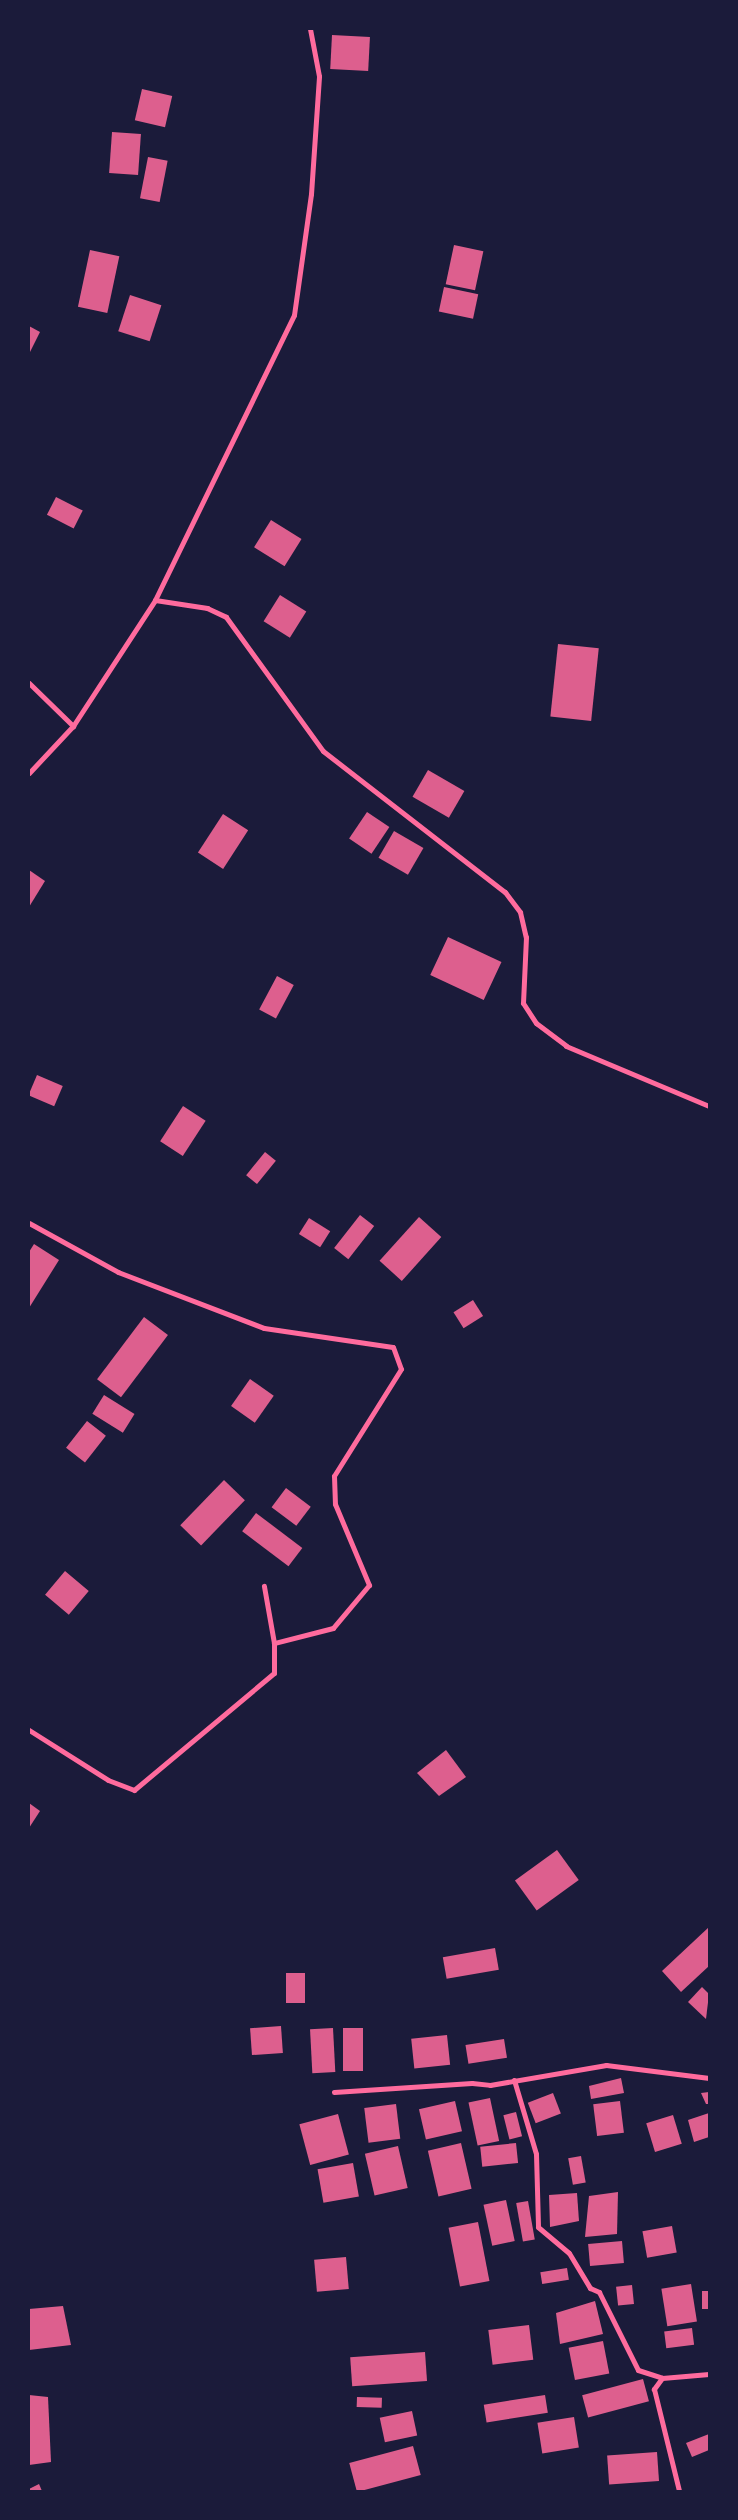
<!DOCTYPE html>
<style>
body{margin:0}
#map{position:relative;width:738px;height:2520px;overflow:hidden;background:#1b1b3a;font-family:"PT Serif",serif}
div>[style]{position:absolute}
.building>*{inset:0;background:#dd5f8e;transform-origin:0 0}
.minor>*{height:5px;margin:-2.5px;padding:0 2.5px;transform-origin:2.5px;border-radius:2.5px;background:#ff6b9d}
span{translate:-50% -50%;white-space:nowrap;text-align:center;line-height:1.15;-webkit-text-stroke:4.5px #1b1b3a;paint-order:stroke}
.frame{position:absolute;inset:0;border:30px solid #1b1b3a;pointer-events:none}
</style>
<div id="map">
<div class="building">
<i style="left:332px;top:35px;width:38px;height:34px;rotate:3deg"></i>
<i style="left:142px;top:89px;width:31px;height:32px;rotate:13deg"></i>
<i style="left:112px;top:132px;width:29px;height:41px;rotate:4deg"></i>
<i style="left:148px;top:157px;width:20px;height:42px;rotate:11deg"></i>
<i style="left:454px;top:245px;width:30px;height:40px;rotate:12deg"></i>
<i style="left:90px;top:250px;width:30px;height:58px;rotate:12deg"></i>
<i style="left:444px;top:287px;width:35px;height:25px;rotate:12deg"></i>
<i style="left:130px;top:295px;width:33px;height:38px;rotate:18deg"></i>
<i style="clip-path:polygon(29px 326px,40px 332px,29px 354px)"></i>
<i style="left:56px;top:497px;width:30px;height:20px;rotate:27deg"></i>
<i style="left:271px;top:520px;width:36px;height:32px;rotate:32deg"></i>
<i style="left:280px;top:595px;width:31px;height:31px;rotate:32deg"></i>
<i style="left:558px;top:644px;width:41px;height:73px;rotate:6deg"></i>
<i style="left:428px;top:770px;width:42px;height:31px;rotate:30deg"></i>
<i style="left:367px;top:812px;width:27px;height:32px;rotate:34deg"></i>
<i style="left:223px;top:814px;width:30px;height:46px;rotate:33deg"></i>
<i style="left:394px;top:831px;width:34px;height:31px;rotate:30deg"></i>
<i style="clip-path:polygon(29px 870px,45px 881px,29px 907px)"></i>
<i style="left:448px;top:937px;width:59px;height:42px;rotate:25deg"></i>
<i style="left:277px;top:976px;width:19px;height:38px;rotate:28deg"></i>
<i style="left:37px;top:1075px;width:28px;height:22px;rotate:23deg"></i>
<i style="left:183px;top:1106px;width:27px;height:42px;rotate:33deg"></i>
<i style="left:265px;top:1152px;width:14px;height:30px;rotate:39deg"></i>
<i style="left:360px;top:1215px;width:18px;height:42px;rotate:38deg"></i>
<i style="left:419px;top:1217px;width:30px;height:59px;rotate:42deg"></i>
<i style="left:309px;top:1218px;width:25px;height:19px;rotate:32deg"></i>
<i style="clip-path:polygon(34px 1244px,59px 1260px,29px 1308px,29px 1252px)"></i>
<i style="left:473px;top:1300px;width:19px;height:23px;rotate:58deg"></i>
<i style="left:144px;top:1317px;width:30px;height:78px;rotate:37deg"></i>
<i style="left:250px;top:1379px;width:29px;height:33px;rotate:35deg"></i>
<i style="left:104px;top:1395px;width:36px;height:22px;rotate:32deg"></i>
<i style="left:87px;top:1421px;width:24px;height:34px;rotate:38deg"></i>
<i style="left:224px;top:1480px;width:29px;height:63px;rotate:44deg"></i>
<i style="left:286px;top:1488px;width:31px;height:24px;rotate:37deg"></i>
<i style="left:256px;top:1513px;width:58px;height:23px;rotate:37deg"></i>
<i style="left:65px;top:1571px;width:31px;height:31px;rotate:40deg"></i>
<i style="clip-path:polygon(446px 1750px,466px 1777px,439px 1796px,417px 1773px)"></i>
<i style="clip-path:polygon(29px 1803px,40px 1811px,29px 1828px)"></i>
<i style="left:557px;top:1850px;width:37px;height:52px;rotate:54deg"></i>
<i style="clip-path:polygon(709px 1927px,709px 1966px,681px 1992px,662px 1971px)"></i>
<i style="left:495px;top:1948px;width:22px;height:53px;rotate:80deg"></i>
<i style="left:286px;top:1973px;width:19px;height:30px"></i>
<i style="clip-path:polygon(702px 1987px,709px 1994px,706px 2019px,688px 2002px)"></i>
<i style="left:281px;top:2026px;width:27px;height:31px;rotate:86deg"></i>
<i style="left:333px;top:2028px;width:44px;height:23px;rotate:87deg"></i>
<i style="left:343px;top:2028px;width:20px;height:43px"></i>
<i style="left:447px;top:2035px;width:30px;height:36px;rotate:84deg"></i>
<i style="left:504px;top:2039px;width:19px;height:39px;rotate:81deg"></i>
<i style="clip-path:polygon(621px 2078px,624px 2093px,591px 2099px,589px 2086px)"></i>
<i style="clip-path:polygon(709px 2092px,709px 2104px,706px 2104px,701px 2093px)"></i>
<i style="left:553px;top:2093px;width:22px;height:27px;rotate:69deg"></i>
<i style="left:490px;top:2098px;width:44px;height:22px;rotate:78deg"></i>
<i style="left:455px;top:2101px;width:31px;height:37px;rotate:77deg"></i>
<i style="left:620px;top:2101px;width:32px;height:27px;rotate:83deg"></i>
<i style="left:396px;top:2104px;width:35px;height:32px;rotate:83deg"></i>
<i style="left:516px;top:2112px;width:25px;height:13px;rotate:76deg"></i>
<i style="clip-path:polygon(709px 2113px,709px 2137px,694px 2142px,688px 2120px)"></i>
<i style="left:338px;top:2114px;width:42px;height:40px;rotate:75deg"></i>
<i style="left:673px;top:2115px;width:30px;height:28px;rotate:73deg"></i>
<i style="left:461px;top:2143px;width:47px;height:34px;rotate:77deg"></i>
<i style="left:516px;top:2143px;width:20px;height:36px;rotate:84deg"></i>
<i style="left:398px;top:2146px;width:43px;height:34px;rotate:77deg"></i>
<i style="left:581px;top:2156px;width:27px;height:13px;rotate:80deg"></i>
<i style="left:353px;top:2163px;width:34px;height:36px;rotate:80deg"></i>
<i style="clip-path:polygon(618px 2192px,617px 2234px,585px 2237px,589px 2196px)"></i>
<i style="clip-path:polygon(577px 2193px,579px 2221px,550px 2227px,549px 2195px)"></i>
<i style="left:506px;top:2200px;width:42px;height:23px;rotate:78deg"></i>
<i style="left:528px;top:2201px;width:39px;height:12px;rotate:80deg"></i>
<i style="left:478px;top:2222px;width:60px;height:30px;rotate:79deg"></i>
<i style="left:672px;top:2226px;width:27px;height:30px;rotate:80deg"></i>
<i style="left:622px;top:2241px;width:22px;height:34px;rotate:85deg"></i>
<i style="left:346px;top:2257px;width:32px;height:32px;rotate:85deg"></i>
<i style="left:567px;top:2268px;width:12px;height:27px;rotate:81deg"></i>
<i style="left:691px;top:2284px;width:38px;height:30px;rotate:81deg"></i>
<i style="left:632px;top:2285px;width:19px;height:16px;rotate:84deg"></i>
<i style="left:702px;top:2291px;width:7px;height:18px"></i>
<i style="clip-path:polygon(595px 2301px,603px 2334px,560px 2344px,556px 2313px)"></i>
<i style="clip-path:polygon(63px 2306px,71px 2345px,29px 2350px,29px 2309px)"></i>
<i style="left:529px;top:2325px;width:35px;height:41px;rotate:83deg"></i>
<i style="left:692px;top:2328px;width:17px;height:28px;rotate:83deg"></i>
<i style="left:603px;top:2341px;width:33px;height:35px;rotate:79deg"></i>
<i style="left:425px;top:2352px;width:29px;height:75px;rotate:86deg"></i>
<i style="left:643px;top:2379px;width:23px;height:63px;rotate:75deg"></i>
<i style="clip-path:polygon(29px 2395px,48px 2397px,51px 2462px,29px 2465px)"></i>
<i style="left:545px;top:2395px;width:18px;height:62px;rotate:81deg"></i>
<i style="left:357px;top:2397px;width:25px;height:10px;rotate:2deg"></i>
<i style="left:412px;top:2411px;width:25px;height:33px;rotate:78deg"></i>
<i style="left:574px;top:2417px;width:31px;height:37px;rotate:81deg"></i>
<i style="clip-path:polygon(709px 2434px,709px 2450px,692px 2457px,686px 2443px)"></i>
<i style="left:413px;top:2446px;width:30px;height:66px;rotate:75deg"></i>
<i style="left:657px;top:2452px;width:29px;height:50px;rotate:86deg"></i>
<i style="clip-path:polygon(39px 2484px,42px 2491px,29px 2491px,29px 2489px)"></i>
</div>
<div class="minor">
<i style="left:155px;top:600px;width:53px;rotate:8.7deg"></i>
<i style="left:207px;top:608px;width:21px;rotate:25deg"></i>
<i style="left:226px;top:617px;width:165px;rotate:54.1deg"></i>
<i style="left:323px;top:751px;width:230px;rotate:37.8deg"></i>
<i style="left:505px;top:892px;width:25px;rotate:53deg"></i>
<i style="left:520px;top:912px;width:26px;rotate:77deg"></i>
<i style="left:526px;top:937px;width:66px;rotate:92.6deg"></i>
<i style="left:523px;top:1003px;width:24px;rotate:57deg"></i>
<i style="left:536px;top:1023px;width:38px;rotate:37deg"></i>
<i style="left:566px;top:1046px;width:155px;rotate:22.8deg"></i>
<i style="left:29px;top:683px;width:62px;rotate:44.3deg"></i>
<i style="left:29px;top:773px;width:64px;rotate:-46.9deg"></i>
<i style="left:73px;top:726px;width:150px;rotate:-56.9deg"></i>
<i style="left:155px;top:600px;width:317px;rotate:-64deg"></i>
<i style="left:294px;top:315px;width:122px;rotate:-82deg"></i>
<i style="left:311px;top:194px;width:118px;rotate:-86.1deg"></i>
<i style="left:319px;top:76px;width:48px;rotate:-100.8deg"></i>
<i style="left:29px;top:1223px;width:102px;rotate:28.8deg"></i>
<i style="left:118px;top:1272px;width:156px;rotate:21deg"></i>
<i style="left:264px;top:1328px;width:130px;rotate:8.4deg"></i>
<i style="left:393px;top:1347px;width:23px;rotate:70deg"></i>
<i style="left:401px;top:1369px;width:126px;rotate:122.1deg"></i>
<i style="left:334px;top:1476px;width:28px;rotate:88deg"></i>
<i style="left:335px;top:1504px;width:88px;rotate:67.2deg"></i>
<i style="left:369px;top:1585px;width:56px;rotate:129.9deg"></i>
<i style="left:333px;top:1628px;width:61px;rotate:165.7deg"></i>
<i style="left:29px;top:1730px;width:93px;rotate:32.3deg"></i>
<i style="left:108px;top:1780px;width:28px;rotate:21deg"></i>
<i style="left:134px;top:1790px;width:182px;rotate:-39.9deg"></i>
<i style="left:274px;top:1673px;width:30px;rotate:-90deg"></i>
<i style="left:274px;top:1643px;width:58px;rotate:-100deg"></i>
<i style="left:514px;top:2080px;width:77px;rotate:73.4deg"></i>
<i style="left:536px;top:2154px;width:73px;rotate:88.4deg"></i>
<i style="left:538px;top:2227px;width:40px;rotate:40deg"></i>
<i style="left:569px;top:2253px;width:41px;rotate:59deg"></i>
<i style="left:590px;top:2288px;width:10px;rotate:24deg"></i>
<i style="left:599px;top:2292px;width:87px;rotate:63.4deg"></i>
<i style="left:638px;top:2370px;width:25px;rotate:18deg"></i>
<i style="left:662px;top:2378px;width:47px;rotate:-4.9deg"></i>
<i style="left:334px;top:2092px;width:138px;rotate:-3.7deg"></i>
<i style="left:472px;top:2083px;width:18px;rotate:6deg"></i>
<i style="left:490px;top:2085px;width:118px;rotate:-9.8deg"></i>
<i style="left:606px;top:2065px;width:104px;rotate:7.2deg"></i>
<i style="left:662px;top:2378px;width:14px;rotate:126deg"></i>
<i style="left:654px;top:2389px;width:105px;rotate:76.2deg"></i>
</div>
<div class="frame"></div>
</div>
